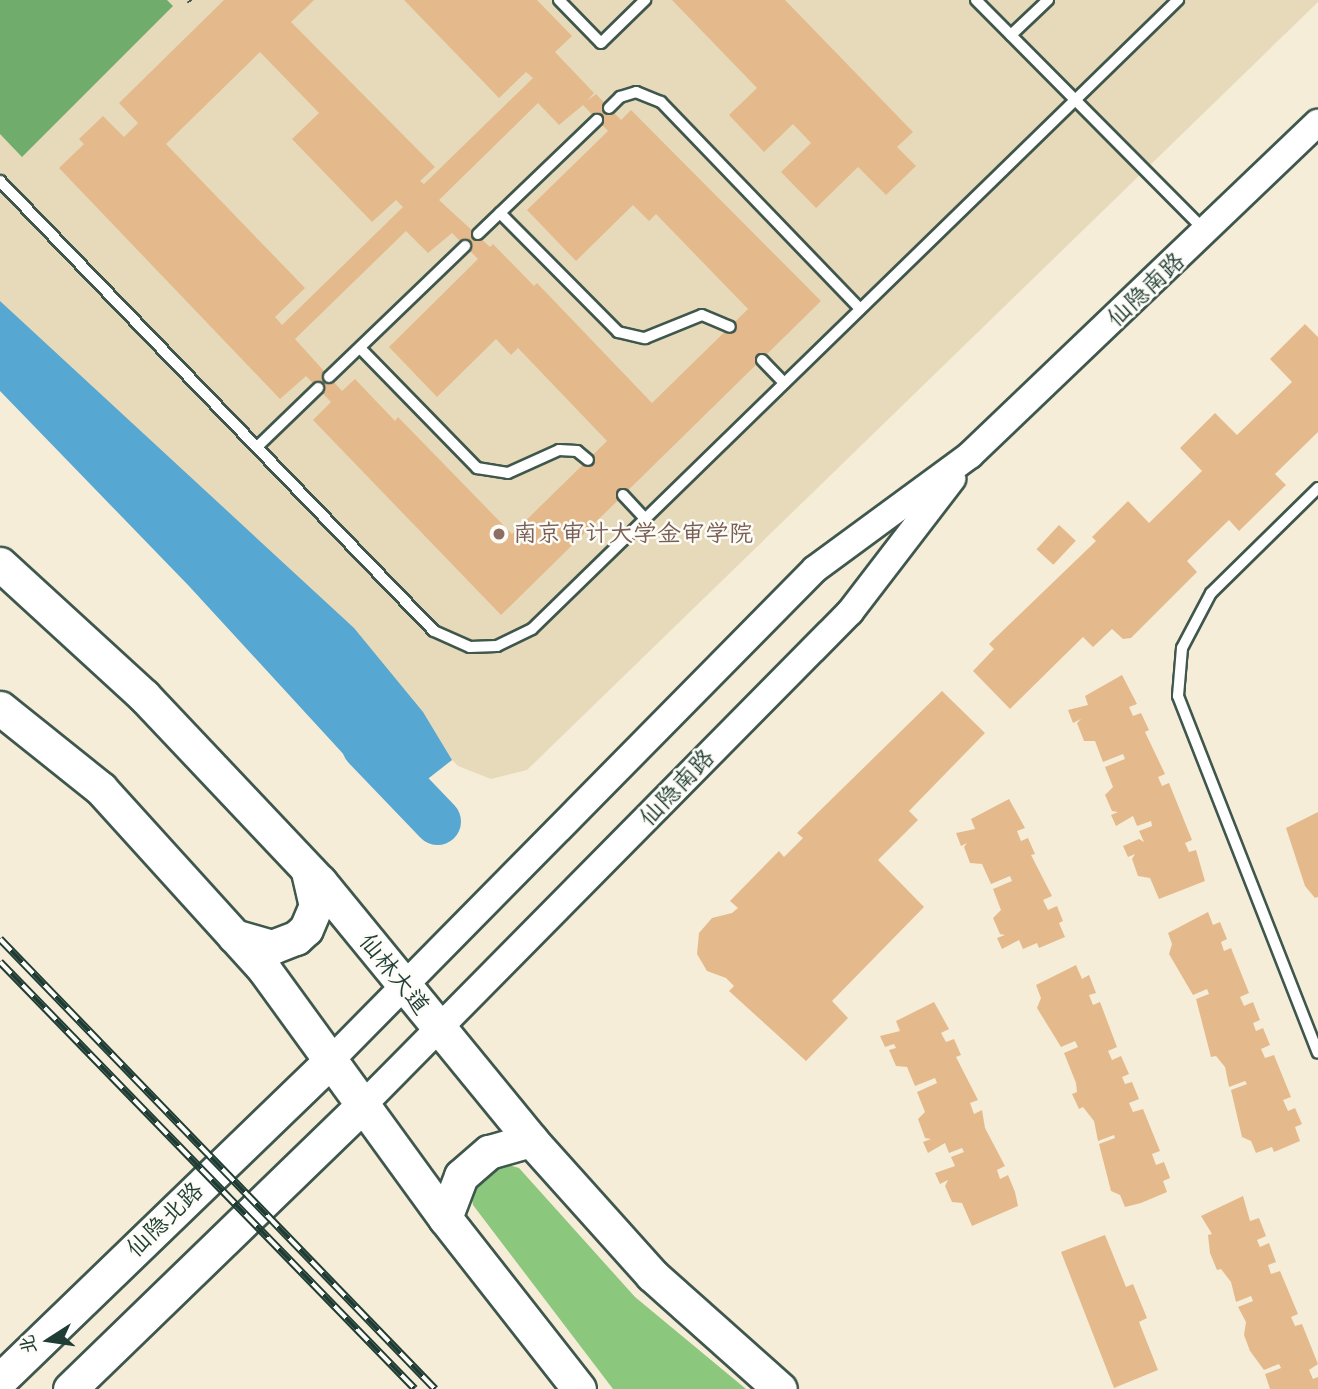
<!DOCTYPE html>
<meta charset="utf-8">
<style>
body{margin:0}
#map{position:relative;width:1318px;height:1389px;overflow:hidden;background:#f5edd8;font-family:Caveat,"LXGW WenKai TC",sans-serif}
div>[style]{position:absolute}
.built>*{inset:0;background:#e7daba}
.green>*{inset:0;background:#8bc77c}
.forest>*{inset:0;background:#70ac6c}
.water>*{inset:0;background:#56a7d1}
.river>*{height:47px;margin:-23.5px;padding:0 23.5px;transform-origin:23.5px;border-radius:23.5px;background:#56a7d1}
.building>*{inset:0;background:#e4ba8c;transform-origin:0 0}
.path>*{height:4.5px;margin-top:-2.25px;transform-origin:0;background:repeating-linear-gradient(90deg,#3f574d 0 2px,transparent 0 7px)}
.roads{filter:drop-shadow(2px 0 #3f574d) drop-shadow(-2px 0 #3f574d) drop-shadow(0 2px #3f574d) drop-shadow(0 -2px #3f574d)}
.service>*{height:10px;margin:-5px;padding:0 5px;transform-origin:5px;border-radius:5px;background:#fff}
.tertiary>*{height:26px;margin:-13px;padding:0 13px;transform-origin:13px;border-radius:13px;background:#fff}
.primary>*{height:33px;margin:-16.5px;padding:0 16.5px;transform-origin:16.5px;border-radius:16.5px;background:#fff}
.rail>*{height:8px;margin-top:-4px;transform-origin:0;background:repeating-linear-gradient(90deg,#fdfcf7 0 16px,#1f3d34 0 32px);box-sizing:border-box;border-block:2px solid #1f3d34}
.dots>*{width:19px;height:19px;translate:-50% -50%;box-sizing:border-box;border:4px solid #fdfcf7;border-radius:50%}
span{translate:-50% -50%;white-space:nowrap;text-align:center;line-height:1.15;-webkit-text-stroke:5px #fdfcf7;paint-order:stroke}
.street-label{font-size:24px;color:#1f3d34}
.education-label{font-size:24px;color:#785e54}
.left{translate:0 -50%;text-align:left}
.north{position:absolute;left:14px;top:1305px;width:70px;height:70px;-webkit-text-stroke:5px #fdfcf7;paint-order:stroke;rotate:258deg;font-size:19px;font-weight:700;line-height:28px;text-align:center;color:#1f3d34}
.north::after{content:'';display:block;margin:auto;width:24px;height:32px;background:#1f3d34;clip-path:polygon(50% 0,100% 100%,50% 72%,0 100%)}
</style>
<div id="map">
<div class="built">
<i style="clip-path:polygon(0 0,1318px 0,1318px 2px,527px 770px,491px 779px,458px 766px,0 301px)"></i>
</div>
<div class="green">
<i style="clip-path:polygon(505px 1164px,519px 1168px,635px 1297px,746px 1389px,613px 1389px,473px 1205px,470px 1190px,478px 1173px)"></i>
</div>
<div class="forest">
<i style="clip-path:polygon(0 0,167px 0,173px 6px,22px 157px,0 134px)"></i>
</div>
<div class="water">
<i style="clip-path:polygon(0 301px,354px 628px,423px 712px,452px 760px,392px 807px,188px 585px,0 391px)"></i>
</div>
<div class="river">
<i style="left:365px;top:746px;width:104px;rotate:46.2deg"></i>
</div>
<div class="building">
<i style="clip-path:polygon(evenodd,224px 0,314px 0,291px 22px,435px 167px,420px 181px,424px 184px,533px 78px,526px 72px,499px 98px,404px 0,537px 0,572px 36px,555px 52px,594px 93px,587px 101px,596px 94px,621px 120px,631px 110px,821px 301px,501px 615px,313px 420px,331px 402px,306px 376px,280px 399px,59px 168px,84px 144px,79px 139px,103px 116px,124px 137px,138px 123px,119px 103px,224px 0,260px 52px,319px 113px,292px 139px,372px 222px,396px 200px,403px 207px,282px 325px,275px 317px,305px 288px,166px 144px,260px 52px,224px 0,538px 103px,559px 125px,583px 105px,608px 131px,527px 210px,576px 261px,633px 205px,649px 221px,656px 214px,748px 309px,652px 403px,537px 283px,534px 286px,493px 244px,490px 247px,439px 200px,538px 103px,224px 0,406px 231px,428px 253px,452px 233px,478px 259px,389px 347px,437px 397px,496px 339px,511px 355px,518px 348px,607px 441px,512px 534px,398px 417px,395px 421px,355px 379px,342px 391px,295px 339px,406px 231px)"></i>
<i style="clip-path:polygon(672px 0,785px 0,913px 132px,897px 147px,916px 166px,886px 195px,858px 167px,816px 208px,781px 172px,811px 143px,793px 124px,764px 152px,729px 115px,757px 88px)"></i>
<i style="clip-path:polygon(1305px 324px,1318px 337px,1318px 432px,1275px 474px,1286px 485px,1239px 531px,1229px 520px,1187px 561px,1197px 572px,1131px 638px,1123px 639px,1112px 629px,1093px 647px,1083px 637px,1010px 709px,973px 671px,994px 649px,989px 644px,1096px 541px,1092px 537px,1128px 501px,1149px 523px,1202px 471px,1180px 448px,1215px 413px,1237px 435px,1292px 382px,1270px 359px)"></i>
<i style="left:1059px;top:525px;width:23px;height:33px;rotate:43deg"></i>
<i style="clip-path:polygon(1122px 675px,1137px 704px,1129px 707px,1133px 716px,1141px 713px,1149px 730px,1145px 732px,1165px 774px,1158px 777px,1162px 786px,1169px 783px,1192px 840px,1185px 843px,1189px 852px,1196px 850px,1205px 881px,1159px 899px,1150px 878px,1138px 876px,1132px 859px,1135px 854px,1128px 857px,1123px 846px,1139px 839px,1144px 842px,1139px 831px,1152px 826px,1151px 821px,1137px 826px,1133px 816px,1116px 826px,1111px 815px,1118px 812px,1112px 811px,1105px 795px,1113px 787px,1105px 767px,1125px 759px,1123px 754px,1103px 762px,1095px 741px,1084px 741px,1077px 723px,1081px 719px,1073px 723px,1068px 710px,1088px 705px,1085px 696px)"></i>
<i style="clip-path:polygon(942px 691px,985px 733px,909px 811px,918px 820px,878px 860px,924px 907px,832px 1001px,848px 1018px,806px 1061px,729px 991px,734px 986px,726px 978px,707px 971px,697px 954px,699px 933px,712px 918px,732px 913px,738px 908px,730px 901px,779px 851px,784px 857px,803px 838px,797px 833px)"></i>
<i style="clip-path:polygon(1009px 799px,1025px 828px,1017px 831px,1021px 841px,1028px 838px,1035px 854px,1031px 855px,1052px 896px,1043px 900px,1048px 910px,1057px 906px,1063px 921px,1059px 923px,1065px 937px,1039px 948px,1037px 943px,1023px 949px,1019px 940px,1002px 949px,997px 938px,1005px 935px,1000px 934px,993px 918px,1001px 910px,993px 889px,1012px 881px,1010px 876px,991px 884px,982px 864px,970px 863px,964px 847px,967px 843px,961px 846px,956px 833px,975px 829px,971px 819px)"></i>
<i style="clip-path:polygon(1318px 812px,1318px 897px,1315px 898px,1305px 886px,1286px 828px)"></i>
<i style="clip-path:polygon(1208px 912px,1213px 925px,1220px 922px,1227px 939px,1221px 942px,1224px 951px,1231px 948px,1249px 993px,1240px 997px,1244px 1006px,1253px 1002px,1260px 1020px,1253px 1023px,1256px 1031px,1263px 1028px,1270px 1045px,1261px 1049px,1265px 1058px,1274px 1055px,1291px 1097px,1283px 1100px,1288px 1111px,1295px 1108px,1302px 1124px,1295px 1127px,1300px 1141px,1274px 1152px,1272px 1147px,1256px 1153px,1251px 1141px,1242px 1137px,1231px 1090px,1247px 1084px,1245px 1081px,1229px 1087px,1225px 1067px,1216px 1056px,1211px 1057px,1196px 999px,1209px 994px,1207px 989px,1193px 995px,1169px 954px,1172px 944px,1168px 933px)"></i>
<i style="clip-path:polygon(1076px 965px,1082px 979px,1089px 975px,1096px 993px,1089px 995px,1093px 1005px,1100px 1002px,1117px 1047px,1108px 1051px,1112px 1060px,1121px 1056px,1129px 1074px,1122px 1077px,1125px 1084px,1132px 1082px,1139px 1099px,1129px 1103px,1133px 1112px,1143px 1109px,1160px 1151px,1152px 1154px,1156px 1165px,1164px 1162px,1170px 1178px,1163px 1181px,1167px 1192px,1141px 1203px,1125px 1207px,1120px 1195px,1111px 1191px,1099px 1144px,1115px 1138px,1114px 1135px,1098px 1141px,1094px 1121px,1083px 1107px,1079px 1109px,1072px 1094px,1077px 1092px,1076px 1083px,1064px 1053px,1078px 1047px,1075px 1041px,1061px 1047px,1037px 1008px,1041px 998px,1036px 985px)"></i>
<i style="clip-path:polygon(934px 1002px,949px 1029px,941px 1033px,946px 1042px,954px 1039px,961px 1055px,956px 1057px,978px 1100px,970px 1103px,974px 1114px,982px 1110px,985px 1128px,1005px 1166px,997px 1170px,1000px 1179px,1008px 1175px,1015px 1192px,1018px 1206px,972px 1226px,962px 1203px,952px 1202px,945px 1186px,948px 1180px,940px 1184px,935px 1173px,955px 1166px,951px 1157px,964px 1152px,962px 1148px,949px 1153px,945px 1143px,928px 1153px,923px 1142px,931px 1139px,925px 1138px,918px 1119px,925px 1112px,917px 1092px,937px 1083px,935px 1078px,915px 1086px,907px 1067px,896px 1066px,889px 1050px,896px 1048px,894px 1044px,885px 1047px,880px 1036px,900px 1031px,896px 1021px)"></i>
<i style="clip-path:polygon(1243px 1196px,1250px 1221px,1259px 1218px,1266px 1236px,1257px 1240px,1260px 1247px,1269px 1243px,1276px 1262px,1268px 1265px,1271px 1274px,1280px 1271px,1298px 1314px,1291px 1317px,1295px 1326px,1302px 1324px,1318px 1364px,1309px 1370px,1313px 1379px,1318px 1377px,1318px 1389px,1270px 1389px,1265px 1374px,1281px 1368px,1279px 1364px,1264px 1370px,1250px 1351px,1244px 1335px,1246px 1322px,1238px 1307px,1253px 1301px,1251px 1296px,1236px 1302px,1231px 1282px,1221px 1269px,1217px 1270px,1210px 1253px,1208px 1235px,1212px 1234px,1201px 1216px)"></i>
<i style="clip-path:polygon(1105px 1235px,1126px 1287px,1133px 1284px,1147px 1318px,1139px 1322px,1158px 1370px,1114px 1388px,1061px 1252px)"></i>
</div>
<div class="path">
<i style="left:189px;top:0;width:6px;rotate:51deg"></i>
</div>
<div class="roads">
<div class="service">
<i style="left:559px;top:0;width:60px;rotate:45.7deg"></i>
<i style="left:601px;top:43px;width:62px;rotate:-44.3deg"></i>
<i style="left:976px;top:0;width:325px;rotate:45.2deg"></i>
<i style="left:1011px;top:35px;width:51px;rotate:-43.4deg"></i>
<i style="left:609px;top:108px;width:16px;rotate:-45deg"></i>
<i style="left:620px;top:97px;width:17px;rotate:-17deg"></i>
<i style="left:636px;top:92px;width:27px;rotate:22deg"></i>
<i style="left:661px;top:102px;width:287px;rotate:46.1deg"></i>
<i style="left:0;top:181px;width:625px;rotate:46.04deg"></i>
<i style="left:434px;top:631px;width:39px;rotate:24deg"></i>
<i style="left:470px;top:647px;width:27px;rotate:-2deg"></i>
<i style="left:497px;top:646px;width:39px;rotate:-26deg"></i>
<i style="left:532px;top:629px;width:902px;rotate:-44.24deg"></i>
<i style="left:500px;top:213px;width:168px;rotate:45.2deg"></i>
<i style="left:618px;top:332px;width:28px;rotate:13deg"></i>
<i style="left:645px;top:338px;width:61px;rotate:-22deg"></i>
<i style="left:702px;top:315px;width:30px;rotate:23deg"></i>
<i style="left:478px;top:234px;width:165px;rotate:-43.8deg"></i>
<i style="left:360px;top:348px;width:168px;rotate:45.7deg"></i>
<i style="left:477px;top:468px;width:31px;rotate:9deg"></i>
<i style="left:508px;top:473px;width:56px;rotate:-24.3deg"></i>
<i style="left:559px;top:450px;width:18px;rotate:3deg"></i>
<i style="left:577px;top:451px;width:14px;rotate:39deg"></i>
<i style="left:762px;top:360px;width:32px;rotate:46deg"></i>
<i style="left:329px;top:377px;width:189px;rotate:-43.9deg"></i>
<i style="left:257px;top:447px;width:85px;rotate:-44deg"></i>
<i style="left:1318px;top:488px;width:150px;rotate:135.5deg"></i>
<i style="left:1211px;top:593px;width:62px;rotate:117.8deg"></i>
<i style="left:1182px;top:648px;width:48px;rotate:94.8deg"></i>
<i style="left:1178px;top:696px;width:383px;rotate:68.6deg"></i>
<i style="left:623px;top:495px;width:33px;rotate:47deg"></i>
</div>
<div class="tertiary">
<i style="left:331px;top:1060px;width:689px;rotate:-45.41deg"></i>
<i style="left:815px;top:569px;width:192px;rotate:-36.3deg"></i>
<i style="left:970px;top:455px;width:481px;rotate:-43.7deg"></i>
<i style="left:364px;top:1104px;width:692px;rotate:-45.35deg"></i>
<i style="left:850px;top:612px;width:168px;rotate:-52.5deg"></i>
</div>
<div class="primary">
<i style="left:0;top:564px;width:195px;rotate:42.5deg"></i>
<i style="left:144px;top:696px;width:256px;rotate:46.6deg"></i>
<i style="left:320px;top:882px;width:333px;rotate:50.7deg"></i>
<i style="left:531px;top:1140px;width:181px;rotate:48.1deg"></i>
<i style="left:652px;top:1275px;width:171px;rotate:41.7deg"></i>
<i style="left:0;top:708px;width:129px;rotate:38.7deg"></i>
<i style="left:101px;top:789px;width:243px;rotate:47.8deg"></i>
<i style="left:264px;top:969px;width:308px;rotate:54deg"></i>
<i style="left:445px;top:1218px;width:217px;rotate:51.9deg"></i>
<i style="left:234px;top:936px;width:40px;rotate:16deg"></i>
<i style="left:272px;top:947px;width:26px;rotate:-21deg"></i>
<i style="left:296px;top:938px;width:13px;rotate:-42deg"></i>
<i style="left:306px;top:929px;width:25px;rotate:-67deg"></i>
<i style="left:316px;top:906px;width:37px;rotate:-103deg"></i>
<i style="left:445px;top:1218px;width:45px;rotate:-69.1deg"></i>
<i style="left:461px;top:1176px;width:37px;rotate:-41deg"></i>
<i style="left:489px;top:1152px;width:44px;rotate:-15.9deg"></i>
<i style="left:0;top:1380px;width:460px;rotate:-44deg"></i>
<i style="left:70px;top:1389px;width:409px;rotate:-44.1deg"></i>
</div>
</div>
<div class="rail">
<i style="left:0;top:939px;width:626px;rotate:45.97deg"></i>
<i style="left:0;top:962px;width:595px;rotate:45.82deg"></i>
</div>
<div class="dots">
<i style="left:499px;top:534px;background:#8d6e63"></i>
</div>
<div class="street-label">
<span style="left:1146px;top:290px;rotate:-43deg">仙隐南路</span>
<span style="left:677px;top:788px;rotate:-46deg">仙隐南路</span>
<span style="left:394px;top:974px;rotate:51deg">仙林大道</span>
<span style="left:165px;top:1220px;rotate:-44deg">仙隐北路</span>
</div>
<div class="education-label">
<span class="left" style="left:513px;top:534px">南京审计大学金审学院</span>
</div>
<div class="north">北</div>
</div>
